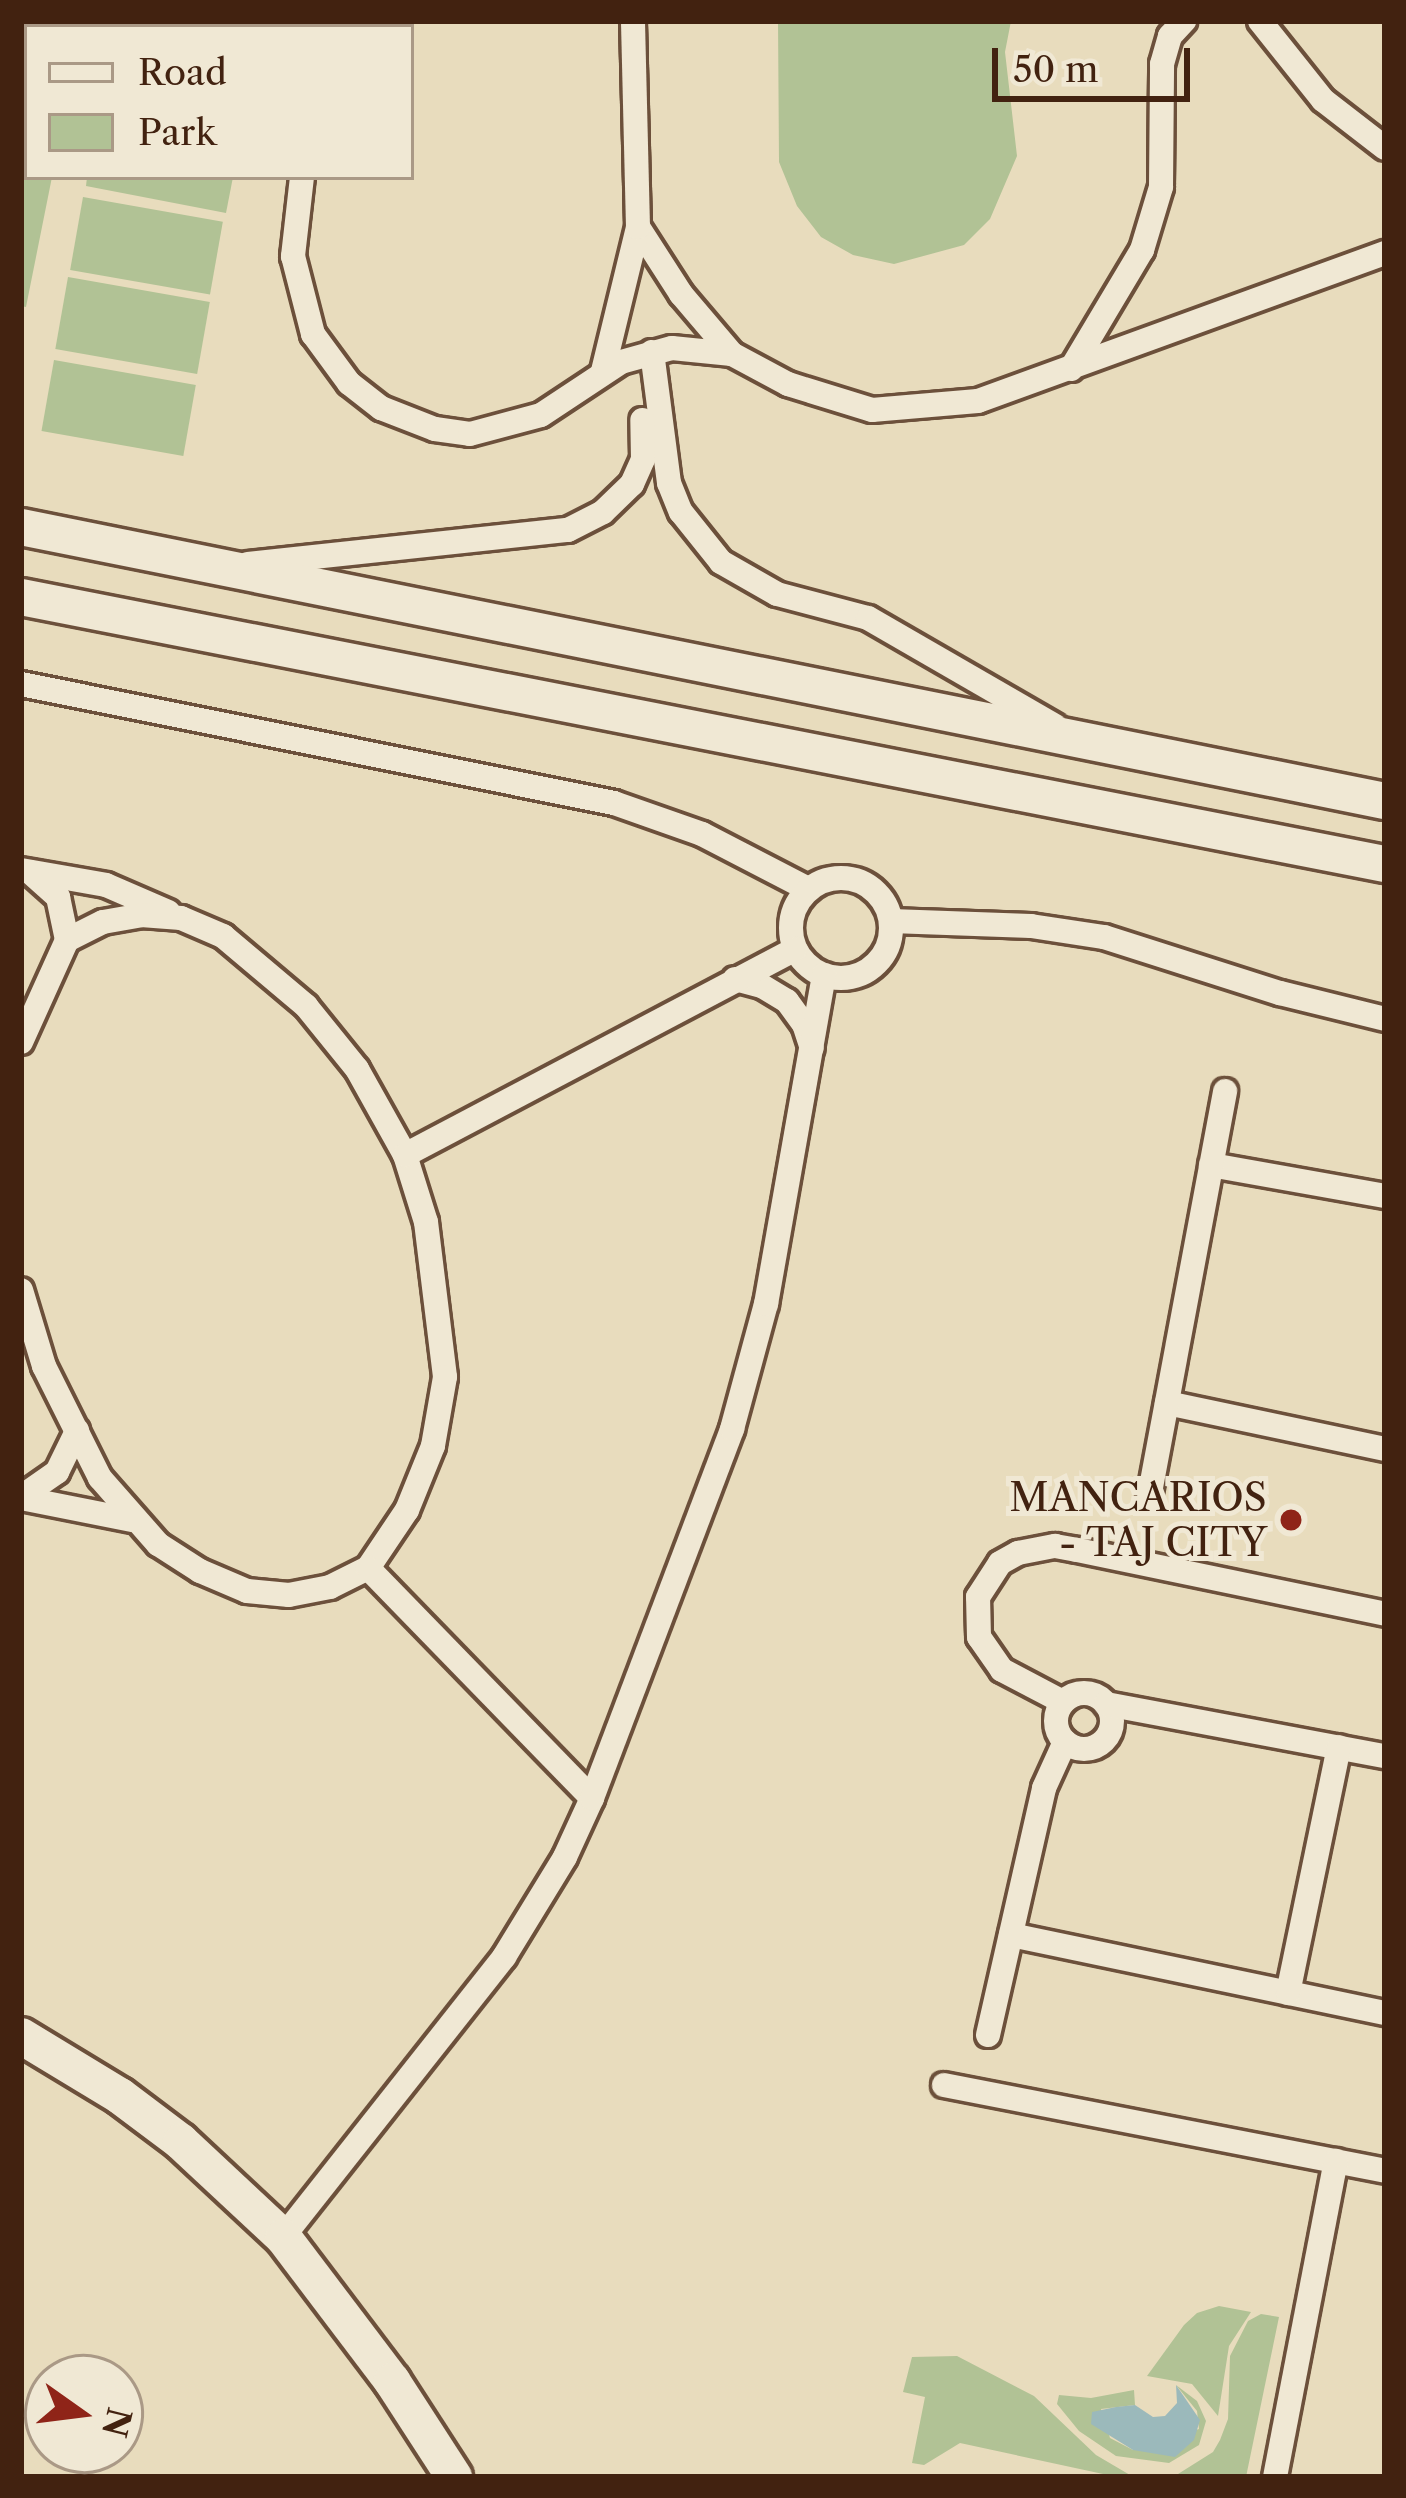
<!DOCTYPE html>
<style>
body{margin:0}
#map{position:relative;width:1406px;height:2498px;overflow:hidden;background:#e8dcbd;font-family:"Libre Caslon Text",serif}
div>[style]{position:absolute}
.green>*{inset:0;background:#b1c295;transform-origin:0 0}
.water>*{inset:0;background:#9bb9bb}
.roads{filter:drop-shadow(3px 0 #6c503b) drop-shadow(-3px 0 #6c503b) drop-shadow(0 3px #6c503b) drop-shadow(0 -3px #6c503b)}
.street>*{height:24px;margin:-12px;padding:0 12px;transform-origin:12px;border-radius:12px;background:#f0e8d4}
.street>.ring{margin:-12px;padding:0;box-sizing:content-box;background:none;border:24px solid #f0e8d4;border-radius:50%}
.secondary>*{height:36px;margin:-18px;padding:0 18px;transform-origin:18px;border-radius:18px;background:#f0e8d4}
.dots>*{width:33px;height:33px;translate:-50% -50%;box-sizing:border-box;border:6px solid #f0e8d4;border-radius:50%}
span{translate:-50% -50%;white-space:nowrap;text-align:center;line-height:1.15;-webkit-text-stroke:10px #f0e8d4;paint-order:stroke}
.poi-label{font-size:39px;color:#422210}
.right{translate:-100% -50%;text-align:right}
.frame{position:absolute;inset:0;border:24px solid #422210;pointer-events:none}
.legend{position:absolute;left:24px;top:24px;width:390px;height:156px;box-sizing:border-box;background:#f0e8d4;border:3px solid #aa9986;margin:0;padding:15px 21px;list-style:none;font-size:36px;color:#422210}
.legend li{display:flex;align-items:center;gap:24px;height:60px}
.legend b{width:60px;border:3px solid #aa9986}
.north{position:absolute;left:24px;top:2354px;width:120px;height:120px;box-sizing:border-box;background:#f0e8d4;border:3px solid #aa9986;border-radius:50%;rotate:104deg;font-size:33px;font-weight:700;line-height:48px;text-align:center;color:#422210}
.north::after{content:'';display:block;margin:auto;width:42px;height:54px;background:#8f2418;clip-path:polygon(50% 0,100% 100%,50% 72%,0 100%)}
.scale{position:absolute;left:992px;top:48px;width:198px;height:54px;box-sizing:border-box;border:6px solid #422210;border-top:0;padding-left:15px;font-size:36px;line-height:42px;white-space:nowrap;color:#422210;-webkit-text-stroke:9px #f0e8d4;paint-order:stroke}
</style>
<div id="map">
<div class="green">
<i style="clip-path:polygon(778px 21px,1011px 21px,1005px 52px,1017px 156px,990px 219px,964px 245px,894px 264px,853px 255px,821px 237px,797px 206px,779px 162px)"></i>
<i style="clip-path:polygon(21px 152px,27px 154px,27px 177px,52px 177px,26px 307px,21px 306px)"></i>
<i style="clip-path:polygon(87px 177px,233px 177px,226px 213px,86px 186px)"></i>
<i style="left:83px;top:197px;width:142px;height:74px;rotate:10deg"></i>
<i style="left:68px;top:277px;width:144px;height:73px;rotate:10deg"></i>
<i style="left:54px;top:360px;width:144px;height:72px;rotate:10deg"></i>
<i style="clip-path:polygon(1219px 2306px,1251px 2312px,1229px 2346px,1218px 2416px,1192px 2384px,1147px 2376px,1184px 2325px,1197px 2313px)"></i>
<i style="clip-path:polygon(1261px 2314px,1279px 2317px,1246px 2477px,1117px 2477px,960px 2443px,924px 2465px,912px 2463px,925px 2397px,903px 2392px,912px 2357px,957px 2356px,1034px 2396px,1096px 2455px,1130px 2475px,1178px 2474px,1213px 2452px,1220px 2440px,1228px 2419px,1230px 2356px,1248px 2321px)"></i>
<i style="clip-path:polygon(1176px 2385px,1197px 2401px,1206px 2421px,1199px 2445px,1169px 2463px,1116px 2456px,1079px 2431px,1057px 2404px,1059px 2395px,1091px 2398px,1134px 2390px,1135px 2405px,1101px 2409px,1110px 2438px,1133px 2450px,1199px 2429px,1197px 2411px)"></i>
</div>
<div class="water">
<i style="clip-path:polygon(1176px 2385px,1200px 2420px,1194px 2440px,1175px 2457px,1133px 2450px,1091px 2424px,1092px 2412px,1116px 2407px,1135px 2405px,1153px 2417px,1165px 2416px,1177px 2403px)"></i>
</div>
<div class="roads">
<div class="street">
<i style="left:308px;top:21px;width:6px;rotate:72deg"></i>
<i style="left:1260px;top:21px;width:101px;rotate:51.4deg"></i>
<i style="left:1323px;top:100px;width:78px;rotate:37.7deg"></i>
<i style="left:302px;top:177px;width:80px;rotate:96.5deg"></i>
<i style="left:293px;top:256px;width:81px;rotate:75.6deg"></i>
<i style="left:313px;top:334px;width:61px;rotate:53.7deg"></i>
<i style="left:349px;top:383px;width:41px;rotate:38deg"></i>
<i style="left:381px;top:408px;width:58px;rotate:21.3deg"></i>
<i style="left:435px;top:429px;width:35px;rotate:8deg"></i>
<i style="left:470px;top:434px;width:73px;rotate:-15deg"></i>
<i style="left:541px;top:415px;width:96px;rotate:-33.5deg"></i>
<i style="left:621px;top:362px;width:53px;rotate:-15.4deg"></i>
<i style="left:672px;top:348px;width:60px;rotate:5.7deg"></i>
<i style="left:732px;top:354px;width:64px;rotate:28.2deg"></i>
<i style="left:788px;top:384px;width:88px;rotate:17.2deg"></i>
<i style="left:872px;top:410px;width:106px;rotate:-4.9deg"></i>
<i style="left:978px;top:401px;width:433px;rotate:-20deg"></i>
<i style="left:638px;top:227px;width:80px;rotate:57.3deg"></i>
<i style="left:681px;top:294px;width:79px;rotate:49.6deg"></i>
<i style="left:652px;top:352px;width:132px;rotate:82.6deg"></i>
<i style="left:669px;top:483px;width:31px;rotate:68deg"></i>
<i style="left:681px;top:512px;width:64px;rotate:51.3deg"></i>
<i style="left:721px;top:562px;width:64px;rotate:29.7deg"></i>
<i style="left:777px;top:594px;width:94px;rotate:14.8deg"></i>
<i style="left:868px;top:618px;width:216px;rotate:30deg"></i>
<i style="left:1071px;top:369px;width:139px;rotate:-59.2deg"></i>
<i style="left:1142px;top:250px;width:66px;rotate:-73.2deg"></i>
<i style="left:1161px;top:187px;width:123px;rotate:-89.5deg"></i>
<i style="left:1162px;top:64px;width:29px;rotate:-74deg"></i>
<i style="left:1170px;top:36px;width:21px;rotate:-47deg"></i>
<i style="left:603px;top:371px;width:148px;rotate:-76.3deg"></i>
<i style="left:638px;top:227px;width:206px;rotate:-91.4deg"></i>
<i style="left:248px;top:564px;width:322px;rotate:-6.1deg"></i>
<i style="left:568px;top:530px;width:39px;rotate:-27deg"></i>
<i style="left:603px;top:512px;width:40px;rotate:-44deg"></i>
<i style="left:632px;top:484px;width:27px;rotate:-66deg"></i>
<i style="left:643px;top:459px;width:39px;rotate:-91deg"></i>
<i style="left:21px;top:684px;width:605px;rotate:11.35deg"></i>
<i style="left:614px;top:803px;width:93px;rotate:19.4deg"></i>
<i style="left:702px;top:834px;width:119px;rotate:27.4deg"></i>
<i style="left:21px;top:870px;width:86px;rotate:10deg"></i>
<i style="left:106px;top:885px;width:68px;rotate:23.5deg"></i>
<i style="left:30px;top:872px;width:38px;rotate:42deg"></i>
<i style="left:58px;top:897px;width:44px;rotate:78.2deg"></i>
<i class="ring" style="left:791px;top:878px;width:76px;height:76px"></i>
<i style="left:891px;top:921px;width:140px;rotate:2deg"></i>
<i style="left:1031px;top:926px;width:74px;rotate:8.6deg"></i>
<i style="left:1104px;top:937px;width:185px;rotate:17.7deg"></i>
<i style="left:1280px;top:993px;width:108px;rotate:13.9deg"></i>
<i style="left:735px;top:979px;width:28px;rotate:15deg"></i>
<i style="left:762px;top:986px;width:29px;rotate:31deg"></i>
<i style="left:787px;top:1001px;width:29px;rotate:54deg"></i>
<i style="left:804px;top:1024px;width:25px;rotate:72deg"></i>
<i style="left:21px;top:1042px;width:112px;rotate:-65.7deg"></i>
<i style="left:67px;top:940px;width:40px;rotate:-26.6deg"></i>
<i style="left:103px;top:922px;width:39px;rotate:-10deg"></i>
<i style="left:141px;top:915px;width:40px;rotate:4.3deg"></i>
<i style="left:181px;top:918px;width:46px;rotate:23.2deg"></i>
<i style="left:223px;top:936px;width:109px;rotate:40.1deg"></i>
<i style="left:306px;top:1006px;width:81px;rotate:51deg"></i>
<i style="left:357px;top:1069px;width:98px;rotate:60.8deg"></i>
<i style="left:405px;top:1155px;width:70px;rotate:72.6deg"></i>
<i style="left:426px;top:1222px;width:156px;rotate:83deg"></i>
<i style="left:445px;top:1377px;width:70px;rotate:99.9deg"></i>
<i style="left:433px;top:1446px;width:69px;rotate:112.1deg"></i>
<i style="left:407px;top:1510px;width:70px;rotate:123.9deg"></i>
<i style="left:368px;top:1568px;width:42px;rotate:153.4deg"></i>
<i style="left:330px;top:1587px;width:42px;rotate:169deg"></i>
<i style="left:289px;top:1595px;width:42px;rotate:-174.6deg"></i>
<i style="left:247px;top:1591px;width:51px;rotate:-156.9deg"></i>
<i style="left:200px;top:1571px;width:50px;rotate:-147.3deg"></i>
<i style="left:158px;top:1544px;width:88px;rotate:-131.3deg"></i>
<i style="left:100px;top:1478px;width:125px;rotate:-116.6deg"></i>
<i style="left:44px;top:1366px;width:79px;rotate:-106.8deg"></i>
<i style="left:405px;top:1155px;width:441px;rotate:-27.8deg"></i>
<i style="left:1211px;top:1165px;width:177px;rotate:10.1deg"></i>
<i style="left:1167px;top:1403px;width:223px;rotate:11.9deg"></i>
<i style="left:21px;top:1497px;width:44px;rotate:-34.8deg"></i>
<i style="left:57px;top:1472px;width:46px;rotate:-64deg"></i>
<i style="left:21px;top:1498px;width:113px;rotate:11.2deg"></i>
<i style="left:1149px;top:1498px;width:414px;rotate:-79.4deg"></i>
<i style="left:368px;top:1568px;width:321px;rotate:45.8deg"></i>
<i class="ring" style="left:1056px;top:1693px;width:32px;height:32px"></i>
<i style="left:1063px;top:1702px;width:69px;rotate:-152.3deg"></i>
<i style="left:1002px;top:1670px;width:40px;rotate:-124.9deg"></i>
<i style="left:979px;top:1637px;width:40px;rotate:-91.4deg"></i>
<i style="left:978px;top:1597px;width:40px;rotate:-57.1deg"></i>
<i style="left:1000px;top:1563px;width:21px;rotate:-29deg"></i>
<i style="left:1018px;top:1553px;width:38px;rotate:-11deg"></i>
<i style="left:1055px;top:1546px;width:22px;rotate:10deg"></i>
<i style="left:1077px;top:1550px;width:315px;rotate:11.7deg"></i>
<i style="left:1106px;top:1704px;width:284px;rotate:10.6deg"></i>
<i style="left:1011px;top:1935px;width:382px;rotate:11.8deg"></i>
<i style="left:1288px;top:1993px;width:251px;rotate:-78.3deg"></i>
<i style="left:988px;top:2035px;width:253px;rotate:-77.2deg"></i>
<i style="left:1044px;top:1788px;width:51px;rotate:-65.5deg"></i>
<i style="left:944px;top:2085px;width:449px;rotate:11deg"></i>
<i style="left:283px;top:2237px;width:357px;rotate:-51.7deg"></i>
<i style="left:504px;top:1957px;width:117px;rotate:-58.6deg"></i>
<i style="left:565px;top:1857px;width:65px;rotate:-65.4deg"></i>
<i style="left:592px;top:1798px;width:395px;rotate:-69.2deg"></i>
<i style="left:732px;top:1429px;width:130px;rotate:-74.8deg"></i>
<i style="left:766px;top:1304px;width:334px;rotate:-80deg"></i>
<i style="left:1275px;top:2477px;width:322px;rotate:-79.1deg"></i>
</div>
<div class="secondary">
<i style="left:21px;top:527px;width:1391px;rotate:11.36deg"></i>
<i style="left:21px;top:597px;width:1390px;rotate:11.08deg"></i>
<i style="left:21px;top:2036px;width:116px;rotate:31.2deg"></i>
<i style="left:120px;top:2096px;width:76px;rotate:37deg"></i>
<i style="left:181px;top:2142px;width:139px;rotate:43deg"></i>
<i style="left:283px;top:2237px;width:181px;rotate:52.9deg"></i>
<i style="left:392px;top:2381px;width:114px;rotate:57.1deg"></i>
</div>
</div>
<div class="dots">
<i style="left:1291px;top:1520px;background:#8f2418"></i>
</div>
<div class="poi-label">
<span class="right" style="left:1267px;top:1520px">MANCARIOS<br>- TAJ CITY</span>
</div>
<div class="frame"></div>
<ul class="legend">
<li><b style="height:15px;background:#f0e8d4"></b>Road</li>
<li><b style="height:33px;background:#b1c295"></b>Park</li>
</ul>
<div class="north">N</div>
<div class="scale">50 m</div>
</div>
